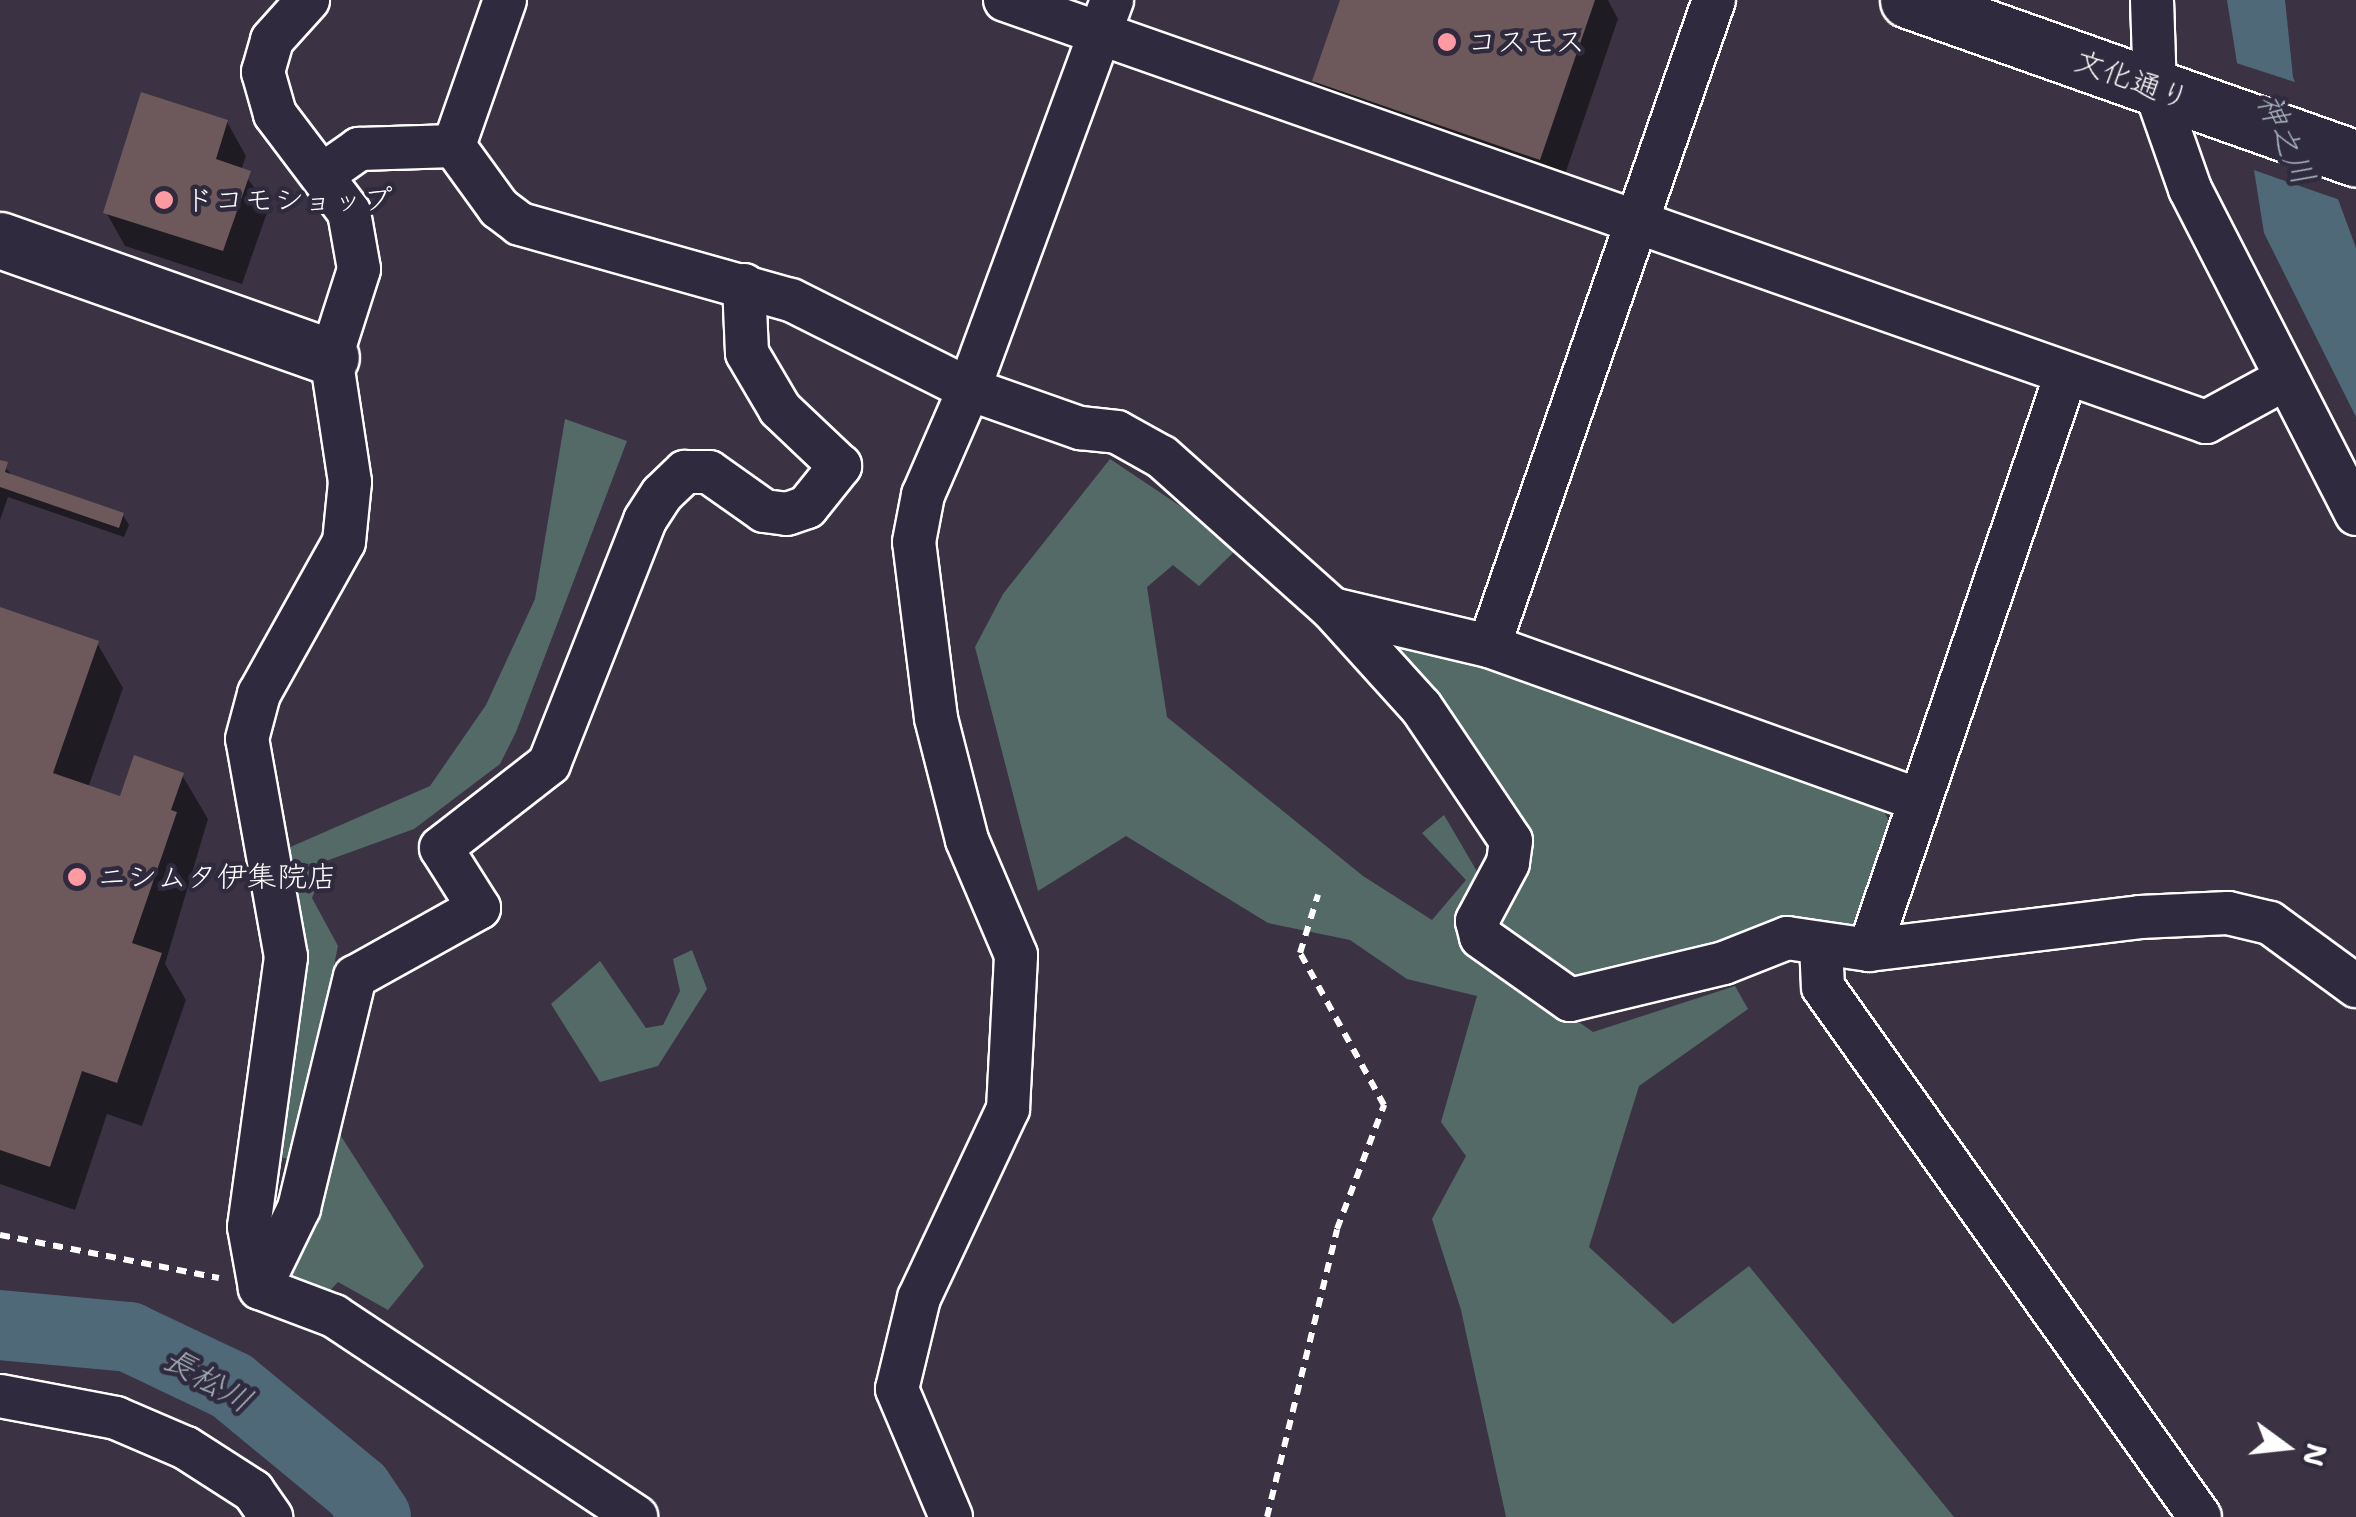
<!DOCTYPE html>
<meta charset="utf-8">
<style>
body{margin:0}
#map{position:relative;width:2356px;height:1517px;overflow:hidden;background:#3b3343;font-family:"Shantell Sans","Klee One",sans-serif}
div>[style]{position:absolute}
.green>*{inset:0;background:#546a66}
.water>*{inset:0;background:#506979}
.pier>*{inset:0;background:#3b3343}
.shadow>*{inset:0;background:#0007}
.river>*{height:70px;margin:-35px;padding:0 35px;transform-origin:35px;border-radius:35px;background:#506979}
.building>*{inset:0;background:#6d585b}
.path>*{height:6px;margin-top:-3px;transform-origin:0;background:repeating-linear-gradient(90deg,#fff 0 10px,transparent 0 18px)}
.roads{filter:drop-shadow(2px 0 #fff) drop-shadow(-2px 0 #fff) drop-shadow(0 2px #fff) drop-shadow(0 -2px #fff)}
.street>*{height:42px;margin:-21px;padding:0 21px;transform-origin:21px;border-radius:21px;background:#2f2a3d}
.secondary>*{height:55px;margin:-27.5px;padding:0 27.5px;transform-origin:27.5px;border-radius:27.5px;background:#2f2a3d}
.dots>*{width:28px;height:28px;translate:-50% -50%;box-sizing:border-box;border:5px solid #2f2a3d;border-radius:50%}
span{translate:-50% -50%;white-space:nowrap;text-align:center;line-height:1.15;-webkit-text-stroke:9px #2f2a3d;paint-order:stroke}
.poi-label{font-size:30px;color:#fff}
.left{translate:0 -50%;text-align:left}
.street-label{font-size:30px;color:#fff}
.water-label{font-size:32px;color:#a8b4bc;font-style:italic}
.north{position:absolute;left:2236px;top:1397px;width:100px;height:100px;-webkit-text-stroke:8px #2f2a3d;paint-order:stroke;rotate:105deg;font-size:28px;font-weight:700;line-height:40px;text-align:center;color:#fff}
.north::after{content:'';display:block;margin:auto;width:35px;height:45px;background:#fff;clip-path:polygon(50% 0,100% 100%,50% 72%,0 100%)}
</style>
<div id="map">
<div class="green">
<i style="clip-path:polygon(565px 419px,627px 441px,516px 732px,500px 764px,414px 829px,326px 861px,312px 898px,338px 946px,293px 1160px,274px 1156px,307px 944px,288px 848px,430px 786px,486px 705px,535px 599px)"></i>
<i style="clip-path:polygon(1110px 459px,1240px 546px,1199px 586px,1173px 565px,1147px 587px,1167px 717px,1363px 876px,1432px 920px,1466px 880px,1422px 833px,1444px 815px,1482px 880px,1473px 949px,1593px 1032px,1735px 986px,1748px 1009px,1639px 1086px,1589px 1247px,1673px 1324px,1749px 1266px,1954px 1517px,1506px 1517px,1461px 1310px,1432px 1219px,1466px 1156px,1441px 1122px,1477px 996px,1407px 979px,1350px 940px,1268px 923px,1126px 836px,1038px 891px,975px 647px,1003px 594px)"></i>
<i style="clip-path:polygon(1404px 637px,1879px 802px,1890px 823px,1856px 923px,1838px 935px,1785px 917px,1720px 947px,1564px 984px,1495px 933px,1526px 865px,1394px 657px)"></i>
<i style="clip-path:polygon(692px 950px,707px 989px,658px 1066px,600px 1082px,551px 1004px,600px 961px,646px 1028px,663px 1025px,680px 991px,673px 959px)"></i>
<i style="clip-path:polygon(339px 1133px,424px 1266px,388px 1310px,338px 1282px,324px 1297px,278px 1281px)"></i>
</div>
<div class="water">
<i style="clip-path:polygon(2227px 0,2285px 0,2293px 77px,2356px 248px,2356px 417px,2264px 233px)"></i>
</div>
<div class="pier">
<i style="clip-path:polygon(2230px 61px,2301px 84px,2340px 200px,2248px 168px)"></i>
</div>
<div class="shadow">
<i style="clip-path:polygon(1342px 0,1608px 0,1618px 19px,1559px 192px,1334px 115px,1314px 81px)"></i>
<i style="clip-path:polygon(227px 122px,246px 156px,241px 170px,269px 207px,242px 284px,125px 246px,106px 212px)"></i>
<i style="clip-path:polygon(0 462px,12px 475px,123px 515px,129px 525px,124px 537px,8px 497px,0 520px)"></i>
<i style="clip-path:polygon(0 610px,97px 643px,123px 688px,88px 788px,122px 799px,182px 775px,208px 819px,165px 964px,186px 1000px,142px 1126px,107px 1114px,75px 1210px,0 1184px)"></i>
</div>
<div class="river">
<i style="left:0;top:1325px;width:130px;rotate:5.3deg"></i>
<i style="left:129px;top:1337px;width:114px;rotate:25.4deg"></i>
<i style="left:232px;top:1386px;width:163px;rotate:39.5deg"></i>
<i style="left:358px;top:1490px;width:32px;rotate:56deg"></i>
</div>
<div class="building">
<i style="clip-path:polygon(1340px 0,1595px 0,1540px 160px,1312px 81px)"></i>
<i style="clip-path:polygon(141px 92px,228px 120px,216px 159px,251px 171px,223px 251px,103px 213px)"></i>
<i style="clip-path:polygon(0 460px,8px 462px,5px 472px,124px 513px,119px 528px,0 487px)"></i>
<i style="clip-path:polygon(0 607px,99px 641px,53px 773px,120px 796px,134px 755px,184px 773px,171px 810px,177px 812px,132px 943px,162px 953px,117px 1083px,82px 1071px,50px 1167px,0 1150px)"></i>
</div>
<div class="path">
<i style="left:0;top:1235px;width:223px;rotate:11.1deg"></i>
<i style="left:1267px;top:1517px;width:296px;rotate:-76.3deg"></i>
<i style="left:1337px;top:1229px;width:133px;rotate:-69.2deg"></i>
<i style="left:1384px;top:1105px;width:174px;rotate:-118.9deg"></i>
<i style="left:1300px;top:953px;width:61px;rotate:-72.8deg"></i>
</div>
<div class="roads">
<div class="street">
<i style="left:505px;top:0;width:155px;rotate:109.3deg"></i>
<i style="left:454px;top:146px;width:77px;rotate:54deg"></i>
<i style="left:499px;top:208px;width:26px;rotate:37deg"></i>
<i style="left:520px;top:224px;width:281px;rotate:15.7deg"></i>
<i style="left:791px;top:300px;width:199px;rotate:26.6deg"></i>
<i style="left:969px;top:389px;width:118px;rotate:19.4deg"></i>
<i style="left:1080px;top:428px;width:37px;rotate:6deg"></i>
<i style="left:1117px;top:432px;width:51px;rotate:29.1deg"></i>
<i style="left:1162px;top:457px;width:228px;rotate:41.8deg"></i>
<i style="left:1332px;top:609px;width:161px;rotate:13.3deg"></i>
<i style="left:1005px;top:0;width:1273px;rotate:19.36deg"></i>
<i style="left:2206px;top:422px;width:88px;rotate:-28.6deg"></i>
<i style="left:1714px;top:0;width:684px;rotate:109.2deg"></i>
<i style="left:1489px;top:646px;width:455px;rotate:19.7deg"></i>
<i style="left:2152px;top:0;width:89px;rotate:88.1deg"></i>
<i style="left:2155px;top:89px;width:106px;rotate:70.7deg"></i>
<i style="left:2190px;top:189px;width:365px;rotate:62.9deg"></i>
<i style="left:325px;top:173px;width:42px;rotate:-35.2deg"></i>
<i style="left:359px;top:149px;width:95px;rotate:-1.8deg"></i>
<i style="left:1332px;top:609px;width:132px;rotate:47.8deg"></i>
<i style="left:1421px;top:707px;width:161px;rotate:56.1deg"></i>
<i style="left:1511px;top:841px;width:22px;rotate:98deg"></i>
<i style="left:1508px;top:863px;width:66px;rotate:118.1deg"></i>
<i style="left:1477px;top:921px;width:16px;rotate:76deg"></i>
<i style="left:1481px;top:937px;width:109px;rotate:35.3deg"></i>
<i style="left:1570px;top:1000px;width:158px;rotate:-13.5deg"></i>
<i style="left:1724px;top:963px;width:68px;rotate:-21.6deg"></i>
<i style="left:1787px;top:938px;width:83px;rotate:8.3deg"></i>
<i style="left:1869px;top:950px;width:273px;rotate:-6.9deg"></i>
<i style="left:2140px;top:917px;width:88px;rotate:-2.6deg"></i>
<i style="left:2228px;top:913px;width:43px;rotate:13.4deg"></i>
<i style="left:2270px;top:923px;width:107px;rotate:36.2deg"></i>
<i style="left:1821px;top:946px;width:41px;rotate:87.2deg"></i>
<i style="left:1823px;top:987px;width:650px;rotate:54.57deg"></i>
<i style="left:1869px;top:950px;width:608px;rotate:-71.09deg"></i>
<i style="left:260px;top:1288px;width:89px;rotate:-64deg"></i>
<i style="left:299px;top:1208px;width:238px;rotate:-76.4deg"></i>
<i style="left:355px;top:977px;width:142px;rotate:-29.1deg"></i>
<i style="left:479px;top:908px;width:71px;rotate:-122.3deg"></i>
<i style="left:441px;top:848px;width:137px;rotate:-37.9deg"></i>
<i style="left:549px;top:764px;width:262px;rotate:-68.5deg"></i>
<i style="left:645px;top:520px;width:31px;rotate:-57deg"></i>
<i style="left:662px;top:494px;width:32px;rotate:-44deg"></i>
<i style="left:685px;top:472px;width:24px"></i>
<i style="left:709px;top:472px;width:67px;rotate:35.3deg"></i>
<i style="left:764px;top:511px;width:23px;rotate:7deg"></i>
<i style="left:787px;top:514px;width:21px;rotate:-19deg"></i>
<i style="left:807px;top:507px;width:53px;rotate:-51.2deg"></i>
<i style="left:840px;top:466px;width:83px;rotate:-136.5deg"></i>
<i style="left:780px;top:409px;width:65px;rotate:-120.5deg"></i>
<i style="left:747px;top:353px;width:68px;rotate:-92.5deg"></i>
<i style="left:260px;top:1288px;width:62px;rotate:-100.2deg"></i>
<i style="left:249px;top:1227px;width:273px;rotate:-82.2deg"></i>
<i style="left:286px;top:957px;width:221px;rotate:-100.1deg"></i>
<i style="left:247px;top:739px;width:47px;rotate:-75.1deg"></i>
<i style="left:259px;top:694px;width:174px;rotate:-60.8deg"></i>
<i style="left:344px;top:542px;width:60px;rotate:-84.3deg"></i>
<i style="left:350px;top:482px;width:126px;rotate:-98.6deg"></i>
<i style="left:331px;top:357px;width:92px;rotate:-72.3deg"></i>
<i style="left:359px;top:269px;width:58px;rotate:-100deg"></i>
<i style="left:349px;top:212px;width:123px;rotate:-127.1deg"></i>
<i style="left:275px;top:114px;width:44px;rotate:-105.9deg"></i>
<i style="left:263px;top:72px;width:33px;rotate:-74deg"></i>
<i style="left:272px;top:40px;width:54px;rotate:-48deg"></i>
<i style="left:260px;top:1288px;width:79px;rotate:20.7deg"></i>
<i style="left:334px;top:1316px;width:363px;rotate:33.6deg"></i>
<i style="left:0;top:1396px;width:118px;rotate:10.7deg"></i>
<i style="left:116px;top:1418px;width:76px;rotate:23.2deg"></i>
<i style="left:186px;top:1448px;width:80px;rotate:32.7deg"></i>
<i style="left:253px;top:1491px;width:32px;rotate:55deg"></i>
<i style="left:951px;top:1517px;width:139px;rotate:-112.9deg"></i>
<i style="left:897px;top:1389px;width:94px;rotate:-76.4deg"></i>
<i style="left:919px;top:1298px;width:209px;rotate:-64.8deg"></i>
<i style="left:1008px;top:1109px;width:154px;rotate:-87deg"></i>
<i style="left:1016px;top:955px;width:125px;rotate:-113.1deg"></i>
<i style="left:967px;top:840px;width:126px;rotate:-104.3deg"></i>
<i style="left:936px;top:718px;width:177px;rotate:-97.1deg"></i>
<i style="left:914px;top:542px;width:48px;rotate:-79.2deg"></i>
<i style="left:923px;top:495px;width:116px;rotate:-66.5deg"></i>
<i style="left:969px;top:389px;width:414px;rotate:-69.8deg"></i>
</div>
<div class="secondary">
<i style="left:1908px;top:0;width:475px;rotate:19.5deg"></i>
<i style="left:0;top:240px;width:351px;rotate:19.5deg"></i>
</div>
</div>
<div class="dots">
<i style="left:1447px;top:42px;background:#ff9aa2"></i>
<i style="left:164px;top:200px;background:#ff9aa2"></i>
<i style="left:77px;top:877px;background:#ff9aa2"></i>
</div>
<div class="poi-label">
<span class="left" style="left:1467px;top:42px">コスモス</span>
<span class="left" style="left:184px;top:200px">ドコモショップ</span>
<span class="left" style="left:97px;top:877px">ニシムタ伊集院店</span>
</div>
<div class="street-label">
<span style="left:2132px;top:80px;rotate:20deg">文化通り</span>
</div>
<div class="water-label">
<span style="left:2286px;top:139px;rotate:66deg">神之川</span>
<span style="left:208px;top:1380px;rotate:30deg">長松川</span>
</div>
<div class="north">N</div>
</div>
